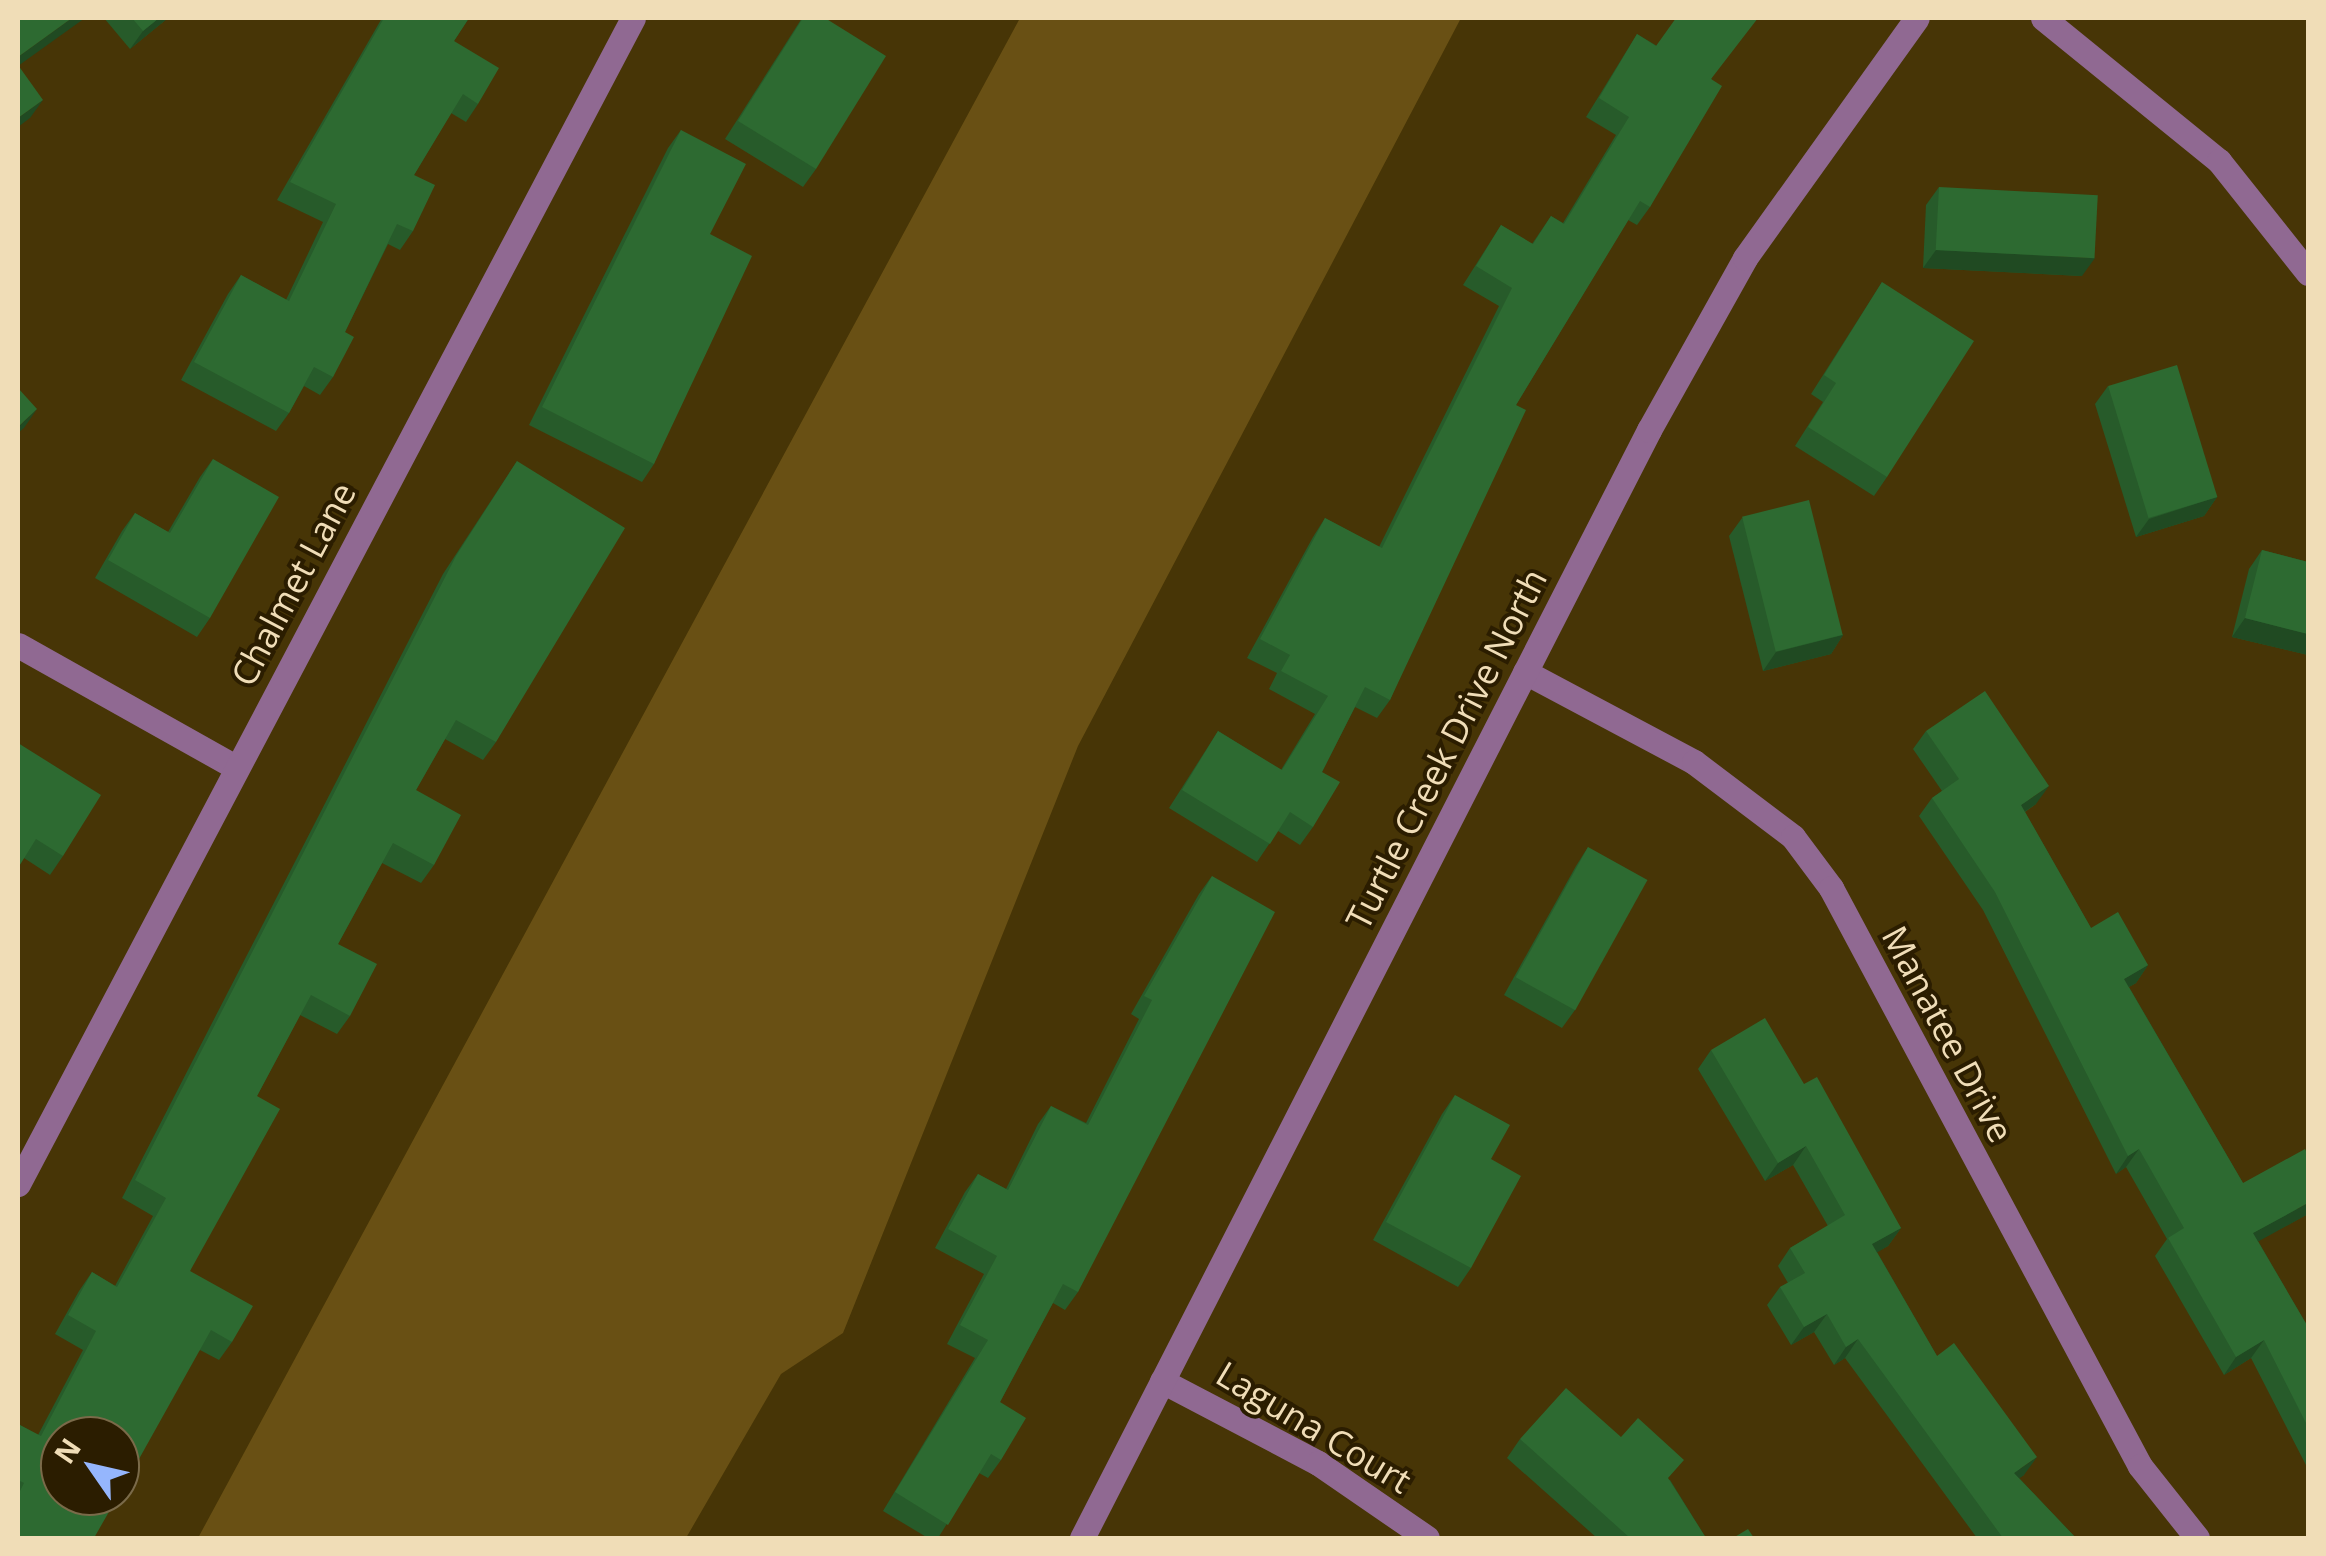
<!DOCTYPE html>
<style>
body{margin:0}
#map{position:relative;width:2326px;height:1556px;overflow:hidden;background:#473506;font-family:"Open Sans",sans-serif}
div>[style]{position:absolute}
.green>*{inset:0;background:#695014}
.minor>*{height:25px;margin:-12.5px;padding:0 12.5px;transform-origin:12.5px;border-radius:12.5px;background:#906992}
.wall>*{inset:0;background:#275b2a}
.shaded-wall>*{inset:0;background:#204a22}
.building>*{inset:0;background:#2d6a31;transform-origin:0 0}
span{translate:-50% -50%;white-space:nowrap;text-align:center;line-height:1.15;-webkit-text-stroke:8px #2b1d00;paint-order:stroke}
.street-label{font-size:35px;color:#f0ddb7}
.frame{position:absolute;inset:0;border:20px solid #f0ddb7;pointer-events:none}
.north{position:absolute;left:40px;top:1416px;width:100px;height:100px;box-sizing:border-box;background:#2b1d00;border:2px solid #7a6a49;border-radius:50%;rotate:304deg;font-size:28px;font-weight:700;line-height:40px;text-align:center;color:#f0ddb7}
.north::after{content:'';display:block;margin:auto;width:35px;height:45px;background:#95b6fd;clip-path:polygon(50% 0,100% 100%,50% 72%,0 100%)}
</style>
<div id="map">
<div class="green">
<i style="clip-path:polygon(1020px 18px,1461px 18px,1078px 746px,843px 1333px,781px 1374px,686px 1538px,198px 1538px)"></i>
</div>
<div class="minor">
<i style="left:2043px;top:18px;width:227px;rotate:39.1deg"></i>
<i style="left:2219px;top:161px;width:143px;rotate:51.5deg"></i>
<i style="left:18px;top:645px;width:249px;rotate:29.3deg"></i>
<i style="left:1525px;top:672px;width:191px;rotate:28deg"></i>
<i style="left:1694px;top:762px;width:124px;rotate:37.1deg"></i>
<i style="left:1793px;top:837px;width:64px;rotate:53.3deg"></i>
<i style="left:1831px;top:888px;width:655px;rotate:61.87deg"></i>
<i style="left:2140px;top:1466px;width:92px;rotate:51.6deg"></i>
<i style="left:18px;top:1184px;width:1318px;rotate:-62.19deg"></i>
<i style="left:1162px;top:1381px;width:176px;rotate:27.7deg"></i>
<i style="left:1318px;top:1463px;width:132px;rotate:34.5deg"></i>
<i style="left:1082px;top:1538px;width:1245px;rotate:-62.9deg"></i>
<i style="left:1649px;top:430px;width:197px;rotate:-60.8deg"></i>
<i style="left:1745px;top:258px;width:295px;rotate:-54.4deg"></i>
</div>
<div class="wall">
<i style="clip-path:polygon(104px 18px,168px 18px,130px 49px)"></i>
<i style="clip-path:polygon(382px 18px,469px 18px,454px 41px,478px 104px,466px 122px,451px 113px,414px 175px,413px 231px,400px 250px,388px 244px,345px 332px,333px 377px,320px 395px,304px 386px,289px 413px,276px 431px,181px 380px,228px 294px,241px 275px,286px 300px,323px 222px,277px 200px)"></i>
<i style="clip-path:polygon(802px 18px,816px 169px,803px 187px,725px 139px)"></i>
<i style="clip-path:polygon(1637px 34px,1712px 79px,1650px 207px,1637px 225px,1628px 220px,1516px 405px,1390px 700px,1377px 718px,1355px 707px,1322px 772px,1313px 827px,1300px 845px,1278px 831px,1257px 862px,1169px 808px,1218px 731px,1281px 770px,1315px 714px,1269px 689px,1277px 673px,1247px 658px,1313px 537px,1325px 518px,1379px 547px,1499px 306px,1463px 285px,1501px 225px,1532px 244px,1551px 216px,1563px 223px,1616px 135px,1586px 117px)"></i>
<i style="clip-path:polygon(681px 130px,710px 234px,654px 464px,642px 482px,529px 425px,668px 148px)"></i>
<i style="clip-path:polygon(1939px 187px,2082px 276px,1923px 268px,1926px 205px)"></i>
<i style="clip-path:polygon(1882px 282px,1887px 477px,1874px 496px,1795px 446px,1823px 402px,1811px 394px)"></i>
<i style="clip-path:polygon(2108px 386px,2217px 497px,2204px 516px,2136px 537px,2095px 404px)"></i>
<i style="clip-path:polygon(213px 459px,210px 618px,197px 637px,95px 578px,122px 531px,135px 513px,168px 532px,200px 477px)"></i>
<i style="clip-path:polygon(517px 461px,496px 742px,483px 760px,445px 739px,416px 790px,434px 865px,421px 883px,382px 863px,338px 944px,350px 1016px,337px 1034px,300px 1015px,257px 1096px,190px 1271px,232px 1342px,219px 1360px,200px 1350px,18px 1538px,18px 1424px,38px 1435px,83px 1350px,55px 1334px,79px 1291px,92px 1272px,115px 1286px,153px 1216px,122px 1198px,443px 574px)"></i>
<i style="clip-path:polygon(1742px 518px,1843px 635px,1831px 654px,1763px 671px,1729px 536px)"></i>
<i style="clip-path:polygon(2262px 550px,2308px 562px,2308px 655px,2232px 637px,2249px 569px)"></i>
<i style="clip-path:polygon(1926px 731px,2036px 804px,2025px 812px,2091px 928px,2148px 965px,2136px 983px,2129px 987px,2243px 1183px,2308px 1214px,2258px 1241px,2308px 1327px,2308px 1469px,2251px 1358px,2224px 1375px,2155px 1256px,2167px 1239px,2126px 1167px,2116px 1174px,1983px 910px,1919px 816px,1932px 798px,1942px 791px,1913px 749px)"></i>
<i style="clip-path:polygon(18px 743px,63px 856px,50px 875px,24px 858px)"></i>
<i style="clip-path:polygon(1588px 847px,1575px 1010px,1562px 1028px,1504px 995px,1576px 866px)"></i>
<i style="clip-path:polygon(1212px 876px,1078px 1292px,1065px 1310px,1053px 1303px,1000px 1402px,1001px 1460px,988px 1478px,979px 1473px,938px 1538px,928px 1538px,883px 1511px,975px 1358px,947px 1344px,984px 1274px,935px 1248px,965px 1192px,978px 1174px,1006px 1189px,1038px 1124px,1051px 1106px,1086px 1123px,1139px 1019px,1131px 1014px,1199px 894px)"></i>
<i style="clip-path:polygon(1711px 1050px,1804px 1084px,1901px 1228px,1888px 1246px,1877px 1252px,1937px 1356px,2024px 1475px,2019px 1478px,2076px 1538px,1977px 1538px,1845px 1358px,1834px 1365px,1814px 1332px,1791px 1345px,1767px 1305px,1780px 1287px,1788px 1283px,1778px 1266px,1790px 1248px,1828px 1226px,1793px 1165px,1765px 1181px,1698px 1069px)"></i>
<i style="clip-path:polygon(1455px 1095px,1471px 1268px,1458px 1287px,1373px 1240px,1442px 1114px)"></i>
<i style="clip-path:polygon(1520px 1439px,1670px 1480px,1706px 1538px,1597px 1538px,1507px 1458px)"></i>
</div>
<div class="shaded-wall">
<i style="clip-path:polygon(72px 18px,85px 18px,18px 66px,18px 57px)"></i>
<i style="clip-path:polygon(159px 18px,168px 18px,130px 49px,143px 31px)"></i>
<i style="clip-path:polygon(43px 100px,30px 118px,18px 127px,18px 118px)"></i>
<i style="clip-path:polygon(1936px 250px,2095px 258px,2082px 276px,1923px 268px)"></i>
<i style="clip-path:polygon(37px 409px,24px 428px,18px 433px,18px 427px)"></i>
<i style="clip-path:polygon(2217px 497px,2204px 516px,2136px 537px,2149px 519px)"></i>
<i style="clip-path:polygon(2245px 618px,2308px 634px,2308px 655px,2232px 637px)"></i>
<i style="clip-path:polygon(1843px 635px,1831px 654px,1763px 671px,1776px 652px)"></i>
<i style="clip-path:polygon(2049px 786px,2036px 804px,2008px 823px,2021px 805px)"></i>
<i style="clip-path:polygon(2148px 965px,2136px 983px,2111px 997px,2124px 979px)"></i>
<i style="clip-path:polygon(1806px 1146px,1793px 1165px,1765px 1181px,1778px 1163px)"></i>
<i style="clip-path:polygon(2139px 1149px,2126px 1167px,2116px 1174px,2128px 1156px)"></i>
<i style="clip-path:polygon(2308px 1203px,2308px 1214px,2241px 1251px,2253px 1233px)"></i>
<i style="clip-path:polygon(1901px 1228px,1888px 1246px,1859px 1263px,1872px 1244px)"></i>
<i style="clip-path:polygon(1827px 1314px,1814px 1332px,1791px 1345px,1804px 1327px)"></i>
<i style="clip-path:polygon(1858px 1339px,1845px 1358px,1834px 1365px,1846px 1347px)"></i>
<i style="clip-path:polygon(2264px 1340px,2251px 1358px,2224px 1375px,2236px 1357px)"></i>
<i style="clip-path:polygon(2037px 1457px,2024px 1475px,2001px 1492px,2014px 1473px)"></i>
</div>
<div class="building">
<i style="clip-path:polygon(18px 18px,72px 18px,18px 57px)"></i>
<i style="clip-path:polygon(132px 18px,159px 18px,143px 31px)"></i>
<i style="clip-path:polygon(384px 18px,469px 18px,454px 41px,499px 68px,478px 104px,463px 94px,414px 175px,435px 185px,413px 231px,397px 224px,345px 332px,354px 337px,333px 377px,314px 367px,289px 413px,194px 362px,241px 275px,289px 301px,336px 204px,290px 182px)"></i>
<i style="clip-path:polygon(803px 18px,825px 18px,886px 56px,816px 169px,738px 121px)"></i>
<i style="clip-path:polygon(1676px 18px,1758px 18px,1711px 79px,1722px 86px,1650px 207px,1640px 201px,1516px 405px,1526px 410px,1390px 700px,1365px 687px,1322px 772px,1340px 782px,1313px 827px,1290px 812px,1270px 844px,1182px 790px,1218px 731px,1282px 770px,1328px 696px,1281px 671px,1290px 655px,1260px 639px,1325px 518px,1382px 548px,1512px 288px,1476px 266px,1501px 225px,1533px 244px,1551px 216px,1564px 224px,1629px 117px,1599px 98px,1637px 34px,1656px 46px)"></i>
<i style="clip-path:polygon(18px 65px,43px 100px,18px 118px)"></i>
<i style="clip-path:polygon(681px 130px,746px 164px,710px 234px,752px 256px,654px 464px,542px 407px)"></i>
<i style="left:1939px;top:187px;width:159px;height:63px;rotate:3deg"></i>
<i style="clip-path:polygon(1882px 282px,1974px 341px,1887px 477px,1808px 427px,1836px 383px,1824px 375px)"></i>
<i style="left:2177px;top:365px;width:138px;height:72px;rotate:73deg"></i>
<i style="clip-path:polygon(18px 388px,37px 409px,18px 427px)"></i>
<i style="clip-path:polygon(213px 459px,279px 497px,210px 618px,108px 560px,135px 513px,170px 533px)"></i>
<i style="clip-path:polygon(517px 461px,625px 528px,496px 742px,456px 720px,416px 790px,461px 815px,434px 865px,393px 843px,338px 944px,377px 964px,350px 1016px,311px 995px,257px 1096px,280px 1109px,190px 1271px,253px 1306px,232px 1342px,211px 1330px,120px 1493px,120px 1436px,60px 1436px,60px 1496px,118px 1496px,94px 1538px,18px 1538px,18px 1495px,24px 1483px,18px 1480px,18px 1424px,41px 1436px,96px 1331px,68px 1315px,92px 1272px,117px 1287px,166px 1198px,135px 1180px,456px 556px)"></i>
<i style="left:1809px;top:500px;width:139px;height:69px;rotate:76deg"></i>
<i style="clip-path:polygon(2262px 550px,2308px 562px,2308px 634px,2245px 618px)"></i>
<i style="clip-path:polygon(1985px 691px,2049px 786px,2021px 805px,2091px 928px,2118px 912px,2148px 965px,2124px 979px,2243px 1183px,2305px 1149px,2308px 1155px,2308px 1203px,2253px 1233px,2308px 1327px,2308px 1427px,2264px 1340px,2236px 1357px,2168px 1238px,2184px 1228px,2139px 1149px,2128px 1156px,1995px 892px,1932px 798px,1959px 779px,1926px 731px)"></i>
<i style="clip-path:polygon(18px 743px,101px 795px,63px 856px,36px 839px,18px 868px)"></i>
<i style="left:1588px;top:847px;width:68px;height:149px;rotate:29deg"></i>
<i style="clip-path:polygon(1212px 876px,1275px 912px,1078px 1292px,1063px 1284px,1000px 1402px,1026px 1418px,1001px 1460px,991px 1454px,948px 1525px,895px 1492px,988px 1340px,960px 1325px,997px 1256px,948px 1229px,978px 1174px,1008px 1190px,1051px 1106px,1088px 1125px,1152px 1000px,1144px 996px)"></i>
<i style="clip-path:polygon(1765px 1018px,1804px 1084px,1817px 1077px,1901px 1228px,1872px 1244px,1937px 1356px,1954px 1343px,2037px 1457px,2014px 1473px,2076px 1538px,2003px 1538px,1858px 1339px,1846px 1347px,1827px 1314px,1804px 1327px,1780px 1287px,1805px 1273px,1790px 1248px,1845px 1215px,1806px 1146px,1778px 1163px,1711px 1050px)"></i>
<i style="clip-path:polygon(1455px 1095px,1510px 1125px,1491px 1159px,1521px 1176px,1471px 1268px,1386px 1222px)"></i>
<i style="clip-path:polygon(1566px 1388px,1621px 1437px,1638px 1418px,1684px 1460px,1668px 1478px,1706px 1538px,1630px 1538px,1520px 1439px)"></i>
<i style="clip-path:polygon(1748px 1529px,1754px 1538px,1733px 1538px)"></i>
</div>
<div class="street-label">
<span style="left:293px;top:584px;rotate:-62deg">Chalmet Lane</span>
<span style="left:1446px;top:749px;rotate:-63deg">Turtle Creek Drive North</span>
<span style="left:1948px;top:1034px;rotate:62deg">Manatee Drive</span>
<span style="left:1314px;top:1427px;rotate:31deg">Laguna Court</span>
</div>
<div class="frame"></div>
<div class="north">N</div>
</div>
